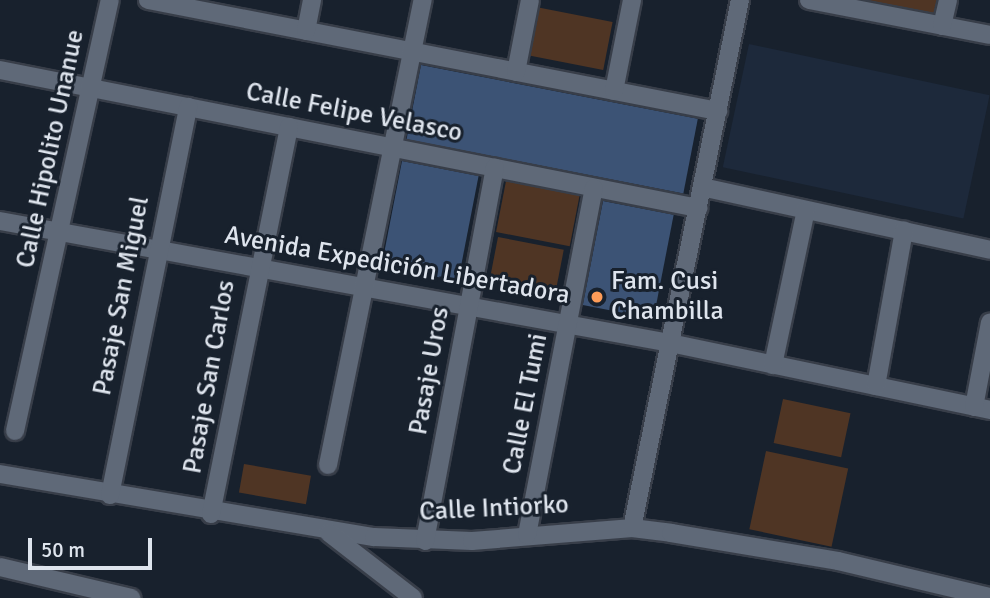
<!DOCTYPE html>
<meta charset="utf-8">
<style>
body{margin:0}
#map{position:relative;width:990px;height:598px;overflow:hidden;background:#18212d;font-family:Signika,sans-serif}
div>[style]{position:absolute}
.built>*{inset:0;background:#1d293b;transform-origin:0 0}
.green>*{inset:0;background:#4f3524;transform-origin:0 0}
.building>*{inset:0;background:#3c5375;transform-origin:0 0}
.roads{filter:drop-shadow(2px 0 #383e49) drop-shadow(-2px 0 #383e49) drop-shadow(0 2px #383e49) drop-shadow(0 -2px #383e49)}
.minor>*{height:18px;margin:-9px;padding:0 9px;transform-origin:9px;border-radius:9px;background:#5f6978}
.dots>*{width:19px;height:19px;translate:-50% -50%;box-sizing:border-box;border:4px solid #18212d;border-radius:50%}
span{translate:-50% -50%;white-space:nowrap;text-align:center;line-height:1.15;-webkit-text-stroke:6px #18212d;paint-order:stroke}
.street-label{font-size:26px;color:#dee4ed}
.poi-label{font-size:26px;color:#dee4ed}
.left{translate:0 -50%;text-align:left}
.scale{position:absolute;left:28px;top:538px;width:124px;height:32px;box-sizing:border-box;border:4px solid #dee4ed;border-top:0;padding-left:9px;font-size:21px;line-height:24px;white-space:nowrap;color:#dee4ed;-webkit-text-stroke:5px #18212d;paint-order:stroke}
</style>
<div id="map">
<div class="built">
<i style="left:749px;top:44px;width:246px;height:126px;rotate:12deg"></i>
</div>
<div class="green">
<i style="clip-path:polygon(862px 0,940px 0,937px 15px)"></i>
<i style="left:536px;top:7px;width:78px;height:49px;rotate:11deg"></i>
<i style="left:506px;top:181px;width:75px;height:52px;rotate:11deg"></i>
<i style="left:498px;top:237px;width:67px;height:44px;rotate:11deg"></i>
<i style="left:783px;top:399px;width:69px;height:45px;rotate:12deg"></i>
<i style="left:766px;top:451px;width:84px;height:80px;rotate:12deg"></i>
<i style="left:244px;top:464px;width:68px;height:29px;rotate:10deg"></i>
</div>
<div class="building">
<i style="left:421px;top:65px;width:282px;height:76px;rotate:11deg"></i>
<i style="left:402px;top:161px;width:78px;height:107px;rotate:11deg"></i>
<i style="left:603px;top:201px;width:72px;height:106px;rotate:11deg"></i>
</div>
<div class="roads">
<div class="minor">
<i style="left:148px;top:0;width:581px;rotate:11.02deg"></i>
<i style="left:809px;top:0;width:184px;rotate:10.9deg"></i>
<i style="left:942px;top:26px;width:27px;rotate:-77deg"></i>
<i style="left:306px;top:31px;width:32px;rotate:-79deg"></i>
<i style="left:0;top:70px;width:712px;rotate:11.18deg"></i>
<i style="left:516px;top:72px;width:73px;rotate:-79deg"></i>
<i style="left:614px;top:91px;width:93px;rotate:-78.8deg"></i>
<i style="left:702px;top:187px;width:295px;rotate:12.3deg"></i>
<i style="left:0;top:221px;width:681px;rotate:10.32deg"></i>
<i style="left:670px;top:343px;width:327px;rotate:11.8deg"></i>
<i style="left:773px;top:365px;width:158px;rotate:-78deg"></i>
<i style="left:876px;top:386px;width:158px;rotate:-79.8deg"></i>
<i style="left:974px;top:407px;width:86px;rotate:-79.3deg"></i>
<i style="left:15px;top:431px;width:441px;rotate:-77.6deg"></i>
<i style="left:328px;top:465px;width:475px;rotate:-78.5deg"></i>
<i style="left:0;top:474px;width:379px;rotate:9.6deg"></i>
<i style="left:374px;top:537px;width:98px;rotate:2.3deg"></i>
<i style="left:472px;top:541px;width:161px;rotate:-4.6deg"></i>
<i style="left:632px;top:528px;width:39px;rotate:7deg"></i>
<i style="left:671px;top:533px;width:169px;rotate:9.5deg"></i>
<i style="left:838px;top:561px;width:156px;rotate:13.3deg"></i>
<i style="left:110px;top:495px;width:396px;rotate:-78.6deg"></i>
<i style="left:211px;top:514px;width:395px;rotate:-78.6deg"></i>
<i style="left:632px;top:528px;width:539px;rotate:-78.44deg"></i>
<i style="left:329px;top:533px;width:106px;rotate:37.7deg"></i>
<i style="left:527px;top:535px;width:353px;rotate:-79.1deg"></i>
<i style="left:425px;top:541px;width:380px;rotate:-79.4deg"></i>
<i style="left:0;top:567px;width:135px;rotate:13.3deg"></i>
</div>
</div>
<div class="dots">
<i style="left:597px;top:297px;background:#fe9c58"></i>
</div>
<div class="street-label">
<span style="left:354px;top:113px;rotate:11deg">Calle Felipe Velasco</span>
<span style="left:51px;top:149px;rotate:-78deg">Calle Hipolito Unanue</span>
<span style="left:397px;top:266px;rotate:10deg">Avenida Expedición Libertadora</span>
<span style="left:122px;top:296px;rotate:-79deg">Pasaje San Miguel</span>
<span style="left:430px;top:371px;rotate:-80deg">Pasaje Uros</span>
<span style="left:210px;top:377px;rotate:-80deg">Pasaje San Carlos</span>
<span style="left:526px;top:404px;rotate:-79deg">Calle El Tumi</span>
<span style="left:494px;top:509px;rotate:-3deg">Calle Intiorko</span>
</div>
<div class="poi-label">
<span class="left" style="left:611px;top:297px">Fam. Cusi<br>Chambilla</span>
</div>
<div class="scale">50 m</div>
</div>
